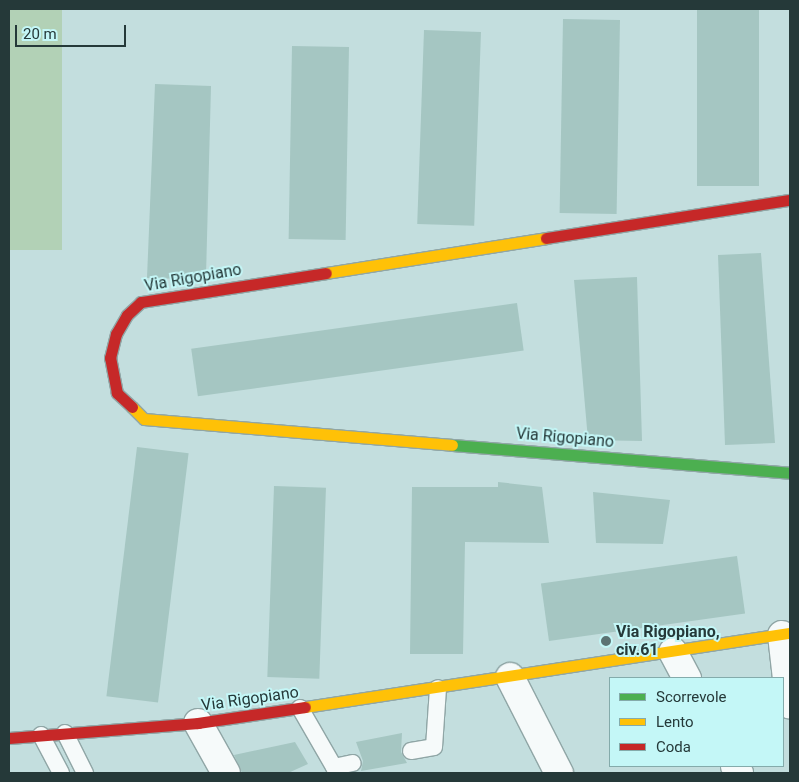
<!DOCTYPE html>
<style>
body{margin:0}
#map{position:relative;width:799px;height:782px;overflow:hidden;background:#c3dede;font-family:Roboto,sans-serif}
div>[style]{position:absolute}
.green>*{inset:0;background:#b2d1b6;transform-origin:0 0}
.building>*{inset:0;background:#a5c6c2;transform-origin:0 0}
.roads{filter:drop-shadow(1px 0 #90a6a6) drop-shadow(-1px 0 #90a6a6) drop-shadow(0 1px #90a6a6) drop-shadow(0 -1px #90a6a6)}
.lane>*{height:16px;margin:-8px;padding:0 8px;transform-origin:8px;border-radius:8px;background:#f6fafa}
.street>*{height:28px;margin:-14px;padding:0 14px;transform-origin:14px;border-radius:14px;background:#f6fafa}
.fast>*{height:11px;margin:-5.5px;padding:0 5.5px;transform-origin:5.5px;border-radius:5.5px;background:#4caf50}
.slow>*{height:11px;margin:-5.5px;padding:0 5.5px;transform-origin:5.5px;border-radius:5.5px;background:#ffc107}
.jam>*{height:11px;margin:-5.5px;padding:0 5.5px;transform-origin:5.5px;border-radius:5.5px;background:#c62828}
.dots>*{width:14px;height:14px;translate:-50% -50%;box-sizing:border-box;border:2px solid #c4f7f7;border-radius:50%}
span{translate:-50% -50%;white-space:nowrap;text-align:center;line-height:1.15;-webkit-text-stroke:4px #c4f7f7;paint-order:stroke}
.street-label{font-size:16px;color:#253939}
.poi-label{font-size:16px;color:#253939;font-weight:700}
.left{translate:0 -50%;text-align:left}
.frame{position:absolute;inset:0;border:10px solid #253939;pointer-events:none}
.legend{position:absolute;left:609px;top:677px;width:175px;height:90px;box-sizing:border-box;background:#c4f7f7;border:1px solid #84abab;margin:0;padding:6px 9px;list-style:none;font-size:15px;color:#253939}
.legend li{display:flex;align-items:center;gap:10px;height:25px}
.legend b{width:25px;border:1px solid #84abab}
.scale{position:absolute;left:15px;top:25px;width:111px;height:22px;box-sizing:border-box;border:2px solid #253939;border-top:0;padding-left:6px;font-size:15px;line-height:18px;white-space:nowrap;color:#253939;-webkit-text-stroke:4px #c4f7f7;paint-order:stroke}
</style>
<div id="map">
<div class="green">
<i style="left:9px;top:9px;width:53px;height:241px"></i>
</div>
<div class="building">
<i style="left:697px;top:9px;width:62px;height:177px"></i>
<i style="left:563px;top:19px;width:57px;height:194px;rotate:1deg"></i>
<i style="left:424px;top:30px;width:57px;height:194px;rotate:2deg"></i>
<i style="left:292px;top:46px;width:57px;height:193px;rotate:1deg"></i>
<i style="clip-path:polygon(155px 84px,211px 86px,206px 276px,184px 279px,147px 278px)"></i>
<i style="clip-path:polygon(761px 253px,775px 443px,725px 445px,718px 255px)"></i>
<i style="clip-path:polygon(637px 277px,642px 441px,588px 440px,574px 280px)"></i>
<i style="left:517px;top:303px;width:48px;height:329px;rotate:82deg"></i>
<i style="left:137px;top:447px;width:52px;height:251px;rotate:7deg"></i>
<i style="clip-path:polygon(498px 482px,542px 487px,549px 543px,465px 542px,463px 654px,410px 654px,412px 487px,498px 487px)"></i>
<i style="left:274px;top:486px;width:52px;height:191px;rotate:2deg"></i>
<i style="clip-path:polygon(593px 492px,670px 500px,663px 544px,596px 543px)"></i>
<i style="left:737px;top:556px;width:58px;height:198px;rotate:82deg"></i>
<i style="clip-path:polygon(402px 733px,401px 752px,407px 763px,361px 771px,363px 761px,356px 742px)"></i>
<i style="clip-path:polygon(295px 742px,308px 764px,288px 773px,242px 773px,234px 755px)"></i>
</div>
<div class="roads">
<div class="lane">
<i style="left:300px;top:708px;width:68px;rotate:60deg"></i>
<i style="left:334px;top:767px;width:19px;rotate:-12deg"></i>
<i style="left:65px;top:733px;width:45px;rotate:63.4deg"></i>
<i style="left:41px;top:735px;width:43px;rotate:62.2deg"></i>
<i style="left:411px;top:751px;width:23px;rotate:-10deg"></i>
<i style="left:434px;top:747px;width:59px;rotate:-86.1deg"></i>
</div>
<div class="street">
<i style="left:782px;top:635px;width:70px;rotate:83.5deg"></i>
<i style="left:673px;top:652px;width:30px;rotate:62deg"></i>
<i style="left:510px;top:677px;width:108px;rotate:63deg"></i>
<i style="left:198px;top:723px;width:57px;rotate:60.8deg"></i>
<i style="left:735px;top:766px;width:8px;rotate:60deg"></i>
</div>
<div class="fast">
<i style="left:452px;top:445px;width:339px;rotate:4.7deg"></i>
</div>
<div class="slow">
<i style="left:326px;top:273px;width:223px;rotate:-9deg"></i>
<i style="left:132px;top:407px;width:17px;rotate:45deg"></i>
<i style="left:144px;top:419px;width:309px;rotate:4.8deg"></i>
<i style="left:305px;top:707px;width:491px;rotate:-8.7deg"></i>
</div>
<div class="jam">
<i style="left:546px;top:238px;width:247px;rotate:-8.9deg"></i>
<i style="left:132px;top:407px;width:21px;rotate:-137deg"></i>
<i style="left:117px;top:393px;width:36px;rotate:-101deg"></i>
<i style="left:110px;top:358px;width:25px;rotate:-76deg"></i>
<i style="left:116px;top:334px;width:22px;rotate:-60deg"></i>
<i style="left:127px;top:315px;width:19px;rotate:-43deg"></i>
<i style="left:141px;top:302px;width:187px;rotate:-8.9deg"></i>
<i style="left:9px;top:738px;width:190px;rotate:-4.5deg"></i>
<i style="left:198px;top:723px;width:108px;rotate:-8.5deg"></i>
</div>
</div>
<div class="dots">
<i style="left:606px;top:641px;background:#5c7373"></i>
</div>
<div class="street-label">
<span style="left:193px;top:278px;rotate:-10deg">Via Rigopiano</span>
<span style="left:565px;top:438px;rotate:5deg">Via Rigopiano</span>
<span style="left:250px;top:699px;rotate:-8deg">Via Rigopiano</span>
</div>
<div class="poi-label">
<span class="left" style="left:616px;top:641px">Via Rigopiano,<br>civ.61</span>
</div>
<div class="frame"></div>
<ul class="legend">
<li><b style="height:6px;background:#4caf50"></b>Scorrevole</li>
<li><b style="height:6px;background:#ffc107"></b>Lento</li>
<li><b style="height:6px;background:#c62828"></b>Coda</li>
</ul>
<div class="scale">20 m</div>
</div>
